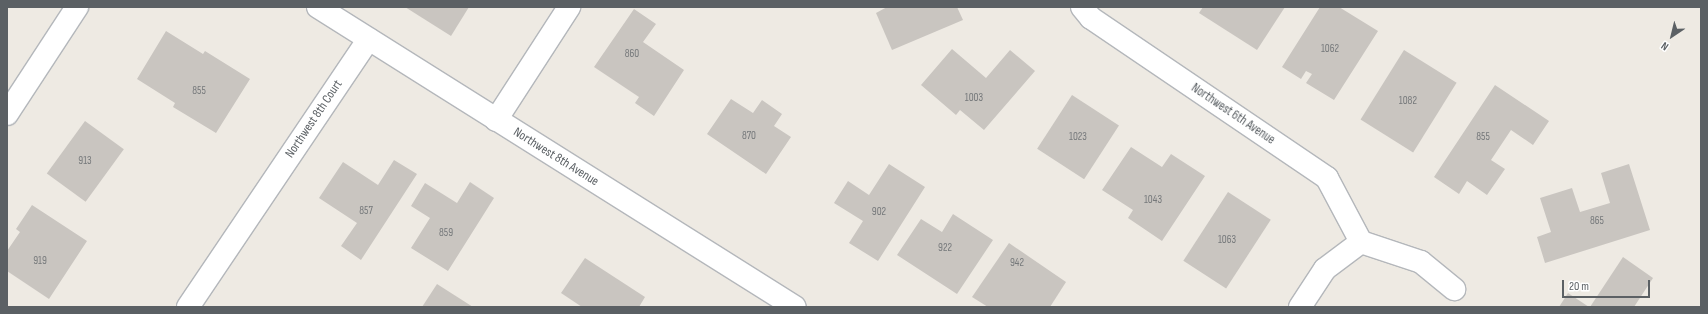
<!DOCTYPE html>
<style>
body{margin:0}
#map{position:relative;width:1708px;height:314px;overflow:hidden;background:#eeeae3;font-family:"Sofia Sans Condensed",sans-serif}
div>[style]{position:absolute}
.building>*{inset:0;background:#c9c5c0;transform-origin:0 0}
.roads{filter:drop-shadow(1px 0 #b4b7bb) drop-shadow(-1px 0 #b4b7bb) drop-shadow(0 1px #b4b7bb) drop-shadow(0 -1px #b4b7bb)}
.minor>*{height:22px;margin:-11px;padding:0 11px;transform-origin:11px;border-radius:11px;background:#fff}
span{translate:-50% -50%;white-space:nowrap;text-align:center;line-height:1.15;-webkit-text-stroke:3.5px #fff;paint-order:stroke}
.number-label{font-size:11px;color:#76797b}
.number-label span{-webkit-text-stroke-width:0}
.street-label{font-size:13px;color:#5b6064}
.frame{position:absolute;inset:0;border:8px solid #5b6064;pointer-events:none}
.north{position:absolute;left:1652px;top:16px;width:40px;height:40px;-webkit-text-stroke:3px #fff;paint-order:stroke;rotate:215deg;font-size:11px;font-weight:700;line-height:16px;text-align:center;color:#5b6064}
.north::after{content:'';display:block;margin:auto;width:14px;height:18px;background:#5b6064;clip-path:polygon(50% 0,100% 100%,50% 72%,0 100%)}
.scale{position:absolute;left:1562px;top:280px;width:88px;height:18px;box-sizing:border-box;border:2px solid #5b6064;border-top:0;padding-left:5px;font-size:12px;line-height:14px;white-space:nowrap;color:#5b6064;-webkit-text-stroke:3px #fff;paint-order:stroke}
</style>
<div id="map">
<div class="building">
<i style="clip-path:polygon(405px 7px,469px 7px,451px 36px)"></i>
<i style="clip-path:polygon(887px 7px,957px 7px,963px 20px,892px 50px,876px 13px)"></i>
<i style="clip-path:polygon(1203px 7px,1285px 7px,1257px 50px,1199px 13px)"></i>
<i style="clip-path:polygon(1320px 7px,1339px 7px,1378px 31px,1334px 100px,1306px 83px,1312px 74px,1306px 71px,1301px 79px,1282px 67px)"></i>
<i style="clip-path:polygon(634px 9px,656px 24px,643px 42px,684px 70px,654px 116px,635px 103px,639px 97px,594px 67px)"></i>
<i style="clip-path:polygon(166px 31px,203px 54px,205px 51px,250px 79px,216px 133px,173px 107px,175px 103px,137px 79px)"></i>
<i style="clip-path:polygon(952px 49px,986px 78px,1010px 50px,1035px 71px,984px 130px,960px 110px,956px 115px,921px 85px)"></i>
<i style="left:1404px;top:50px;width:62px;height:82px;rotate:32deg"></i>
<i style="clip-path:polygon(1495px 85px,1549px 121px,1533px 145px,1511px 130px,1491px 160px,1505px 169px,1487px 195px,1467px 181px,1459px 194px,1434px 177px)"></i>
<i style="left:1072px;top:95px;width:56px;height:64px;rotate:33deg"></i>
<i style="clip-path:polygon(731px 99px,753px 113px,762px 100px,782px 114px,774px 126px,791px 137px,766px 174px,707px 134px)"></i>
<i style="left:85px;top:121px;width:48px;height:65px;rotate:36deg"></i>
<i style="clip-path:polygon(1131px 147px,1162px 167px,1171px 154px,1205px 176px,1162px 241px,1128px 218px,1133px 210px,1102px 190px)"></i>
<i style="clip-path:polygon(394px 160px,417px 174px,361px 260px,341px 246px,357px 223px,319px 198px,343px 162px,378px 185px)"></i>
<i style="clip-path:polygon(889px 164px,925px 187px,878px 261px,849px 243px,863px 221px,834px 203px,848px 181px,869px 195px)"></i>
<i style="clip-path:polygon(1629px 164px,1650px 230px,1545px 263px,1537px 237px,1551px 232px,1540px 198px,1572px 188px,1580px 212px,1610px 203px,1601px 173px)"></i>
<i style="clip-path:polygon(470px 182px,494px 198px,448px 271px,411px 248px,430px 218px,411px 206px,425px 183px,457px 203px)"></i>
<i style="left:1228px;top:192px;width:51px;height:82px;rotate:33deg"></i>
<i style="clip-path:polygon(32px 205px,87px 241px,49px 299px,7px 271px,7px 251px,20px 232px,16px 229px)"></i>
<i style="clip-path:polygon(953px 214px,993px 240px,957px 294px,897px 255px,921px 219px,942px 232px)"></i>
<i style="clip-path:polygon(1009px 243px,1066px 282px,1050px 307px,988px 307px,972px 297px)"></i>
<i style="clip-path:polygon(1623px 257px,1653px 278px,1634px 307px,1590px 307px)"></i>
<i style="clip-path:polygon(585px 258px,645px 297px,639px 307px,582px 307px,561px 293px)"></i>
<i style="clip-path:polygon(437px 284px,473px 307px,422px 307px)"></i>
<i style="clip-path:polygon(1568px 293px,1589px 307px,1559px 307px)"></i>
</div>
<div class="roads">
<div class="minor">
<i style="left:318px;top:7px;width:563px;rotate:32.17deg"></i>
<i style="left:1082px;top:7px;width:14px;rotate:51deg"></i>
<i style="left:1091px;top:18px;width:285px;rotate:34.1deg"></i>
<i style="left:1327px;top:178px;width:72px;rotate:62deg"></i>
<i style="left:7px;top:114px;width:128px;rotate:-56.8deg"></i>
<i style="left:496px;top:120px;width:135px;rotate:-57.1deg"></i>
<i style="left:1361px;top:242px;width:63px;rotate:18.4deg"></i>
<i style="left:1421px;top:262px;width:43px;rotate:39.3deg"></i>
<i style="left:188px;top:307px;width:323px;rotate:-56deg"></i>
<i style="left:1300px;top:307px;width:45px;rotate:-56.7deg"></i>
<i style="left:1325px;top:269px;width:45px;rotate:-36.9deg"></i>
</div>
</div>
<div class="number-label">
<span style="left:1330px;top:49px">1062</span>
<span style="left:632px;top:54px">860</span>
<span style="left:199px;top:91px">855</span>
<span style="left:974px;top:98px">1003</span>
<span style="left:1408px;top:101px">1082</span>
<span style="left:749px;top:136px">870</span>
<span style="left:1078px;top:137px">1023</span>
<span style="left:1483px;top:137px">855</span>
<span style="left:85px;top:161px">913</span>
<span style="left:1153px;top:200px">1043</span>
<span style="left:366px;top:211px">857</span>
<span style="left:879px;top:212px">902</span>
<span style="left:1597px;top:221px">865</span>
<span style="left:446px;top:233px">859</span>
<span style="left:1227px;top:240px">1063</span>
<span style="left:945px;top:248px">922</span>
<span style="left:40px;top:261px">919</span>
<span style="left:1017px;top:263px">942</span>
</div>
<div class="street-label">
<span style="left:1233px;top:114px;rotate:34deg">Northwest 6th Avenue</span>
<span style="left:314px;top:119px;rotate:-56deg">Northwest 8th Court</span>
<span style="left:556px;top:157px;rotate:32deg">Northwest 8th Avenue</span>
</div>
<div class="frame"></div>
<div class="north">N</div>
<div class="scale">20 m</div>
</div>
